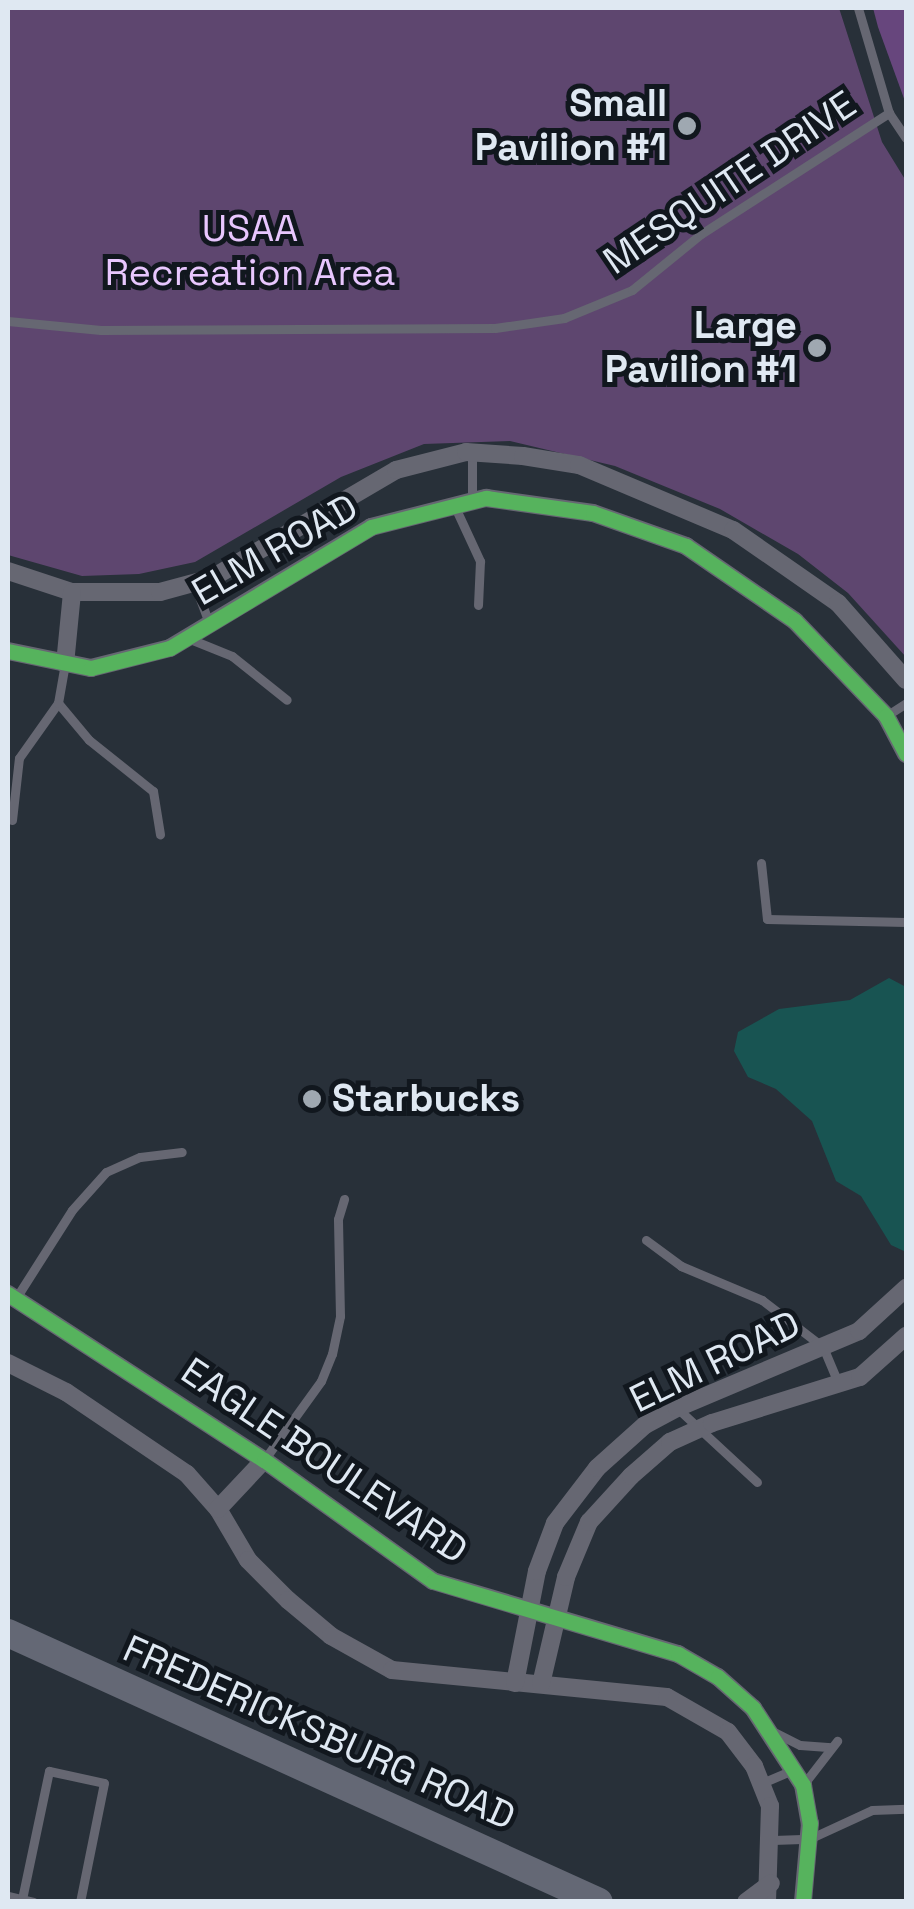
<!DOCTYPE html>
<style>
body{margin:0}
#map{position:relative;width:914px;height:1909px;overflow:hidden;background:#283039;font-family:"Space Grotesk",sans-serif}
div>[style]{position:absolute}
.green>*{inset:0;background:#5e466f}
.forest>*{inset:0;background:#67467d}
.water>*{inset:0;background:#185452}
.service>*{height:9px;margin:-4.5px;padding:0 4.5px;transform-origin:4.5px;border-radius:4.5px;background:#666772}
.minor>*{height:18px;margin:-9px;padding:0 9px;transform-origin:9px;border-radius:9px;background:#666772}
.primary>*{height:28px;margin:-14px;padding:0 14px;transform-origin:14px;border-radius:14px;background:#646875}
.cycleway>*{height:15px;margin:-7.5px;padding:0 7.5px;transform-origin:7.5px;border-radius:7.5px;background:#56b35d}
.dots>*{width:28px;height:28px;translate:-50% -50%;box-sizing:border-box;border:5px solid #11171e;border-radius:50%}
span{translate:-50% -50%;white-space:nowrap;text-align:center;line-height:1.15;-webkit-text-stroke:10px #11171e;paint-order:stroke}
.poi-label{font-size:38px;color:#dfe8f2;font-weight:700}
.right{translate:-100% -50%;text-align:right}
.left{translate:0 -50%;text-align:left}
.street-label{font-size:38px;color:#dfe8f2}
.park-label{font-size:38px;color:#e8c7fe}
.frame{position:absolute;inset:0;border:10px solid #dfe8f2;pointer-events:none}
</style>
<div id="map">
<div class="green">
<i style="clip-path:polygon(8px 8px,839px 8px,882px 142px,906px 181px,906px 657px,848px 593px,798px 554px,720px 509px,615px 466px,510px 441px,424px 444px,341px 477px,195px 562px,139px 574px,82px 576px,8px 555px)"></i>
</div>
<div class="forest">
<i style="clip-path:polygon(873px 8px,906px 8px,906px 104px,878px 27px)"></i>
</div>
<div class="water">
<i style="clip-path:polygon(889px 978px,906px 987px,906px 1252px,891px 1245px,861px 1196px,836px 1181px,812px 1121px,776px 1089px,748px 1077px,734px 1051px,738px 1032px,779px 1009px,850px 1000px)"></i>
</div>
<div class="service">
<i style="left:858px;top:8px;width:109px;rotate:73.6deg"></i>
<i style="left:889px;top:113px;width:30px;rotate:56deg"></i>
<i style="left:8px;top:321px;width:93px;rotate:5.5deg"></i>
<i style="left:101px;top:330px;width:394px;rotate:-0.3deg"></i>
<i style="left:495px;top:328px;width:70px;rotate:-8.2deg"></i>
<i style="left:564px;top:318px;width:74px;rotate:-22.4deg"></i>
<i style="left:632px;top:290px;width:89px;rotate:-39.1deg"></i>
<i style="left:701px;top:234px;width:224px;rotate:-32.8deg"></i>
<i style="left:472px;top:501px;width:48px;rotate:-90deg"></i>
<i style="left:455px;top:507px;width:60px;rotate:65.2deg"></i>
<i style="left:480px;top:561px;width:44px;rotate:92.6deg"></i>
<i style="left:194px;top:583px;width:43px;rotate:69.4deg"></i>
<i style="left:190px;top:639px;width:45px;rotate:22deg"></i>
<i style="left:232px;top:656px;width:70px;rotate:38.7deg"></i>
<i style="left:58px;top:703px;width:48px;rotate:50deg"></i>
<i style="left:89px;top:740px;width:82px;rotate:38.6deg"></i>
<i style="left:153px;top:791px;width:44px;rotate:80.8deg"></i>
<i style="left:886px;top:716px;width:24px;rotate:-33deg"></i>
<i style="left:12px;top:820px;width:62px;rotate:-83.6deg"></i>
<i style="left:19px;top:758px;width:67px;rotate:-54.7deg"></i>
<i style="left:58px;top:703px;width:40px;rotate:-80deg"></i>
<i style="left:761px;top:863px;width:56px;rotate:83.9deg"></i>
<i style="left:767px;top:919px;width:139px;rotate:1.2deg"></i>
<i style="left:646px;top:1240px;width:44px;rotate:36.6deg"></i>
<i style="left:681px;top:1266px;width:88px;rotate:22.8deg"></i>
<i style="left:762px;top:1300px;width:77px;rotate:37.6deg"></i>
<i style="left:823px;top:1347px;width:41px;rotate:67.2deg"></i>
<i style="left:16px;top:1298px;width:104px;rotate:-57.5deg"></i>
<i style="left:72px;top:1210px;width:51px;rotate:-48.2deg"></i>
<i style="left:106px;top:1172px;width:37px;rotate:-24deg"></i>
<i style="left:140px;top:1157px;width:42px;rotate:-6.8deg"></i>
<i style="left:677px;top:1408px;width:109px;rotate:42.8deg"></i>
<i style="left:264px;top:1460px;width:97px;rotate:-54.2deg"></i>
<i style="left:321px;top:1381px;width:29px;rotate:-68deg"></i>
<i style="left:332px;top:1354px;width:39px;rotate:-78deg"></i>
<i style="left:340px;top:1316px;width:97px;rotate:-91.2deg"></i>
<i style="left:338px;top:1219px;width:21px;rotate:-73deg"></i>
<i style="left:772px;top:1731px;width:31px;rotate:27deg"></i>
<i style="left:800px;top:1745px;width:31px;rotate:4deg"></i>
<i style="left:762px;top:1783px;width:36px;rotate:-23deg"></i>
<i style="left:803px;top:1785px;width:56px;rotate:-52.3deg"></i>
<i style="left:773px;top:1840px;width:36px;rotate:-2deg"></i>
<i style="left:809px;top:1839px;width:69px;rotate:-24.7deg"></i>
<i style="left:872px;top:1810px;width:34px;rotate:-2deg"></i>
<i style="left:8px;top:1896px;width:26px;rotate:13deg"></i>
<i style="left:22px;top:1899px;width:131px;rotate:-78.1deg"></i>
<i style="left:49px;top:1771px;width:56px;rotate:12.3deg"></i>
<i style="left:104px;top:1783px;width:121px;rotate:101.4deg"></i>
</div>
<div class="minor">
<i style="left:8px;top:571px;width:67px;rotate:18.2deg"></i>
<i style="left:72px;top:592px;width:88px"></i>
<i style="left:160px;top:592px;width:54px;rotate:-15.1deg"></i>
<i style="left:212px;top:578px;width:213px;rotate:-30.4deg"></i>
<i style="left:396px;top:470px;width:72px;rotate:-14.4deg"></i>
<i style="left:466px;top:452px;width:57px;rotate:4deg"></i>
<i style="left:523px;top:456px;width:57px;rotate:9.1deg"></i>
<i style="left:579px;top:465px;width:167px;rotate:22.9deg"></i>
<i style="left:733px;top:530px;width:128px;rotate:34.8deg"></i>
<i style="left:838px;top:603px;width:103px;rotate:48.6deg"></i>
<i style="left:8px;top:651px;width:85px;rotate:11.6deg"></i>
<i style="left:91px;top:668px;width:81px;rotate:-14.2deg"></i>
<i style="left:170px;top:648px;width:235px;rotate:-31deg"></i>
<i style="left:371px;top:527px;width:119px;rotate:-14.2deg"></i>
<i style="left:486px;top:498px;width:108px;rotate:8deg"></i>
<i style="left:593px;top:513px;width:99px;rotate:19.5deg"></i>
<i style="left:686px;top:546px;width:132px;rotate:34.5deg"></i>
<i style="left:795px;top:621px;width:132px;rotate:46.2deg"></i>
<i style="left:886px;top:716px;width:43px;rotate:62.2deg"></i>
<i style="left:65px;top:664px;width:72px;rotate:-84.4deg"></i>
<i style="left:8px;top:1294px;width:305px;rotate:33deg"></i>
<i style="left:264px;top:1460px;width:208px;rotate:35.6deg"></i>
<i style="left:433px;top:1581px;width:256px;rotate:16.6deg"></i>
<i style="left:678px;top:1654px;width:46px;rotate:29.9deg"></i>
<i style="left:718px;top:1677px;width:47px;rotate:41.5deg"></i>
<i style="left:753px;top:1708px;width:92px;rotate:57deg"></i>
<i style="left:803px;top:1785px;width:39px;rotate:80deg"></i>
<i style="left:810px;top:1823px;width:79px;rotate:95.1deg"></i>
<i style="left:8px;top:1363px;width:65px;rotate:26.6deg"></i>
<i style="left:66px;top:1392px;width:146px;rotate:34.1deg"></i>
<i style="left:187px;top:1474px;width:47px;rotate:48.5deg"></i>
<i style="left:218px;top:1509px;width:59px;rotate:59.5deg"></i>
<i style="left:248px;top:1560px;width:57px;rotate:45deg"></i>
<i style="left:288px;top:1600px;width:56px;rotate:39.9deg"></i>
<i style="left:331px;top:1636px;width:70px;rotate:29.1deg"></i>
<i style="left:392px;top:1670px;width:276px;rotate:5.6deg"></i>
<i style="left:667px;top:1697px;width:70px;rotate:29.8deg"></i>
<i style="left:728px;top:1732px;width:43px;rotate:52.6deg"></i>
<i style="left:754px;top:1766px;width:43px;rotate:68.2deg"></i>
<i style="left:770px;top:1806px;width:96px;rotate:91.8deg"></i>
<i style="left:218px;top:1509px;width:67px;rotate:-46.8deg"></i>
<i style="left:515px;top:1683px;width:114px;rotate:-78.9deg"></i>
<i style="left:537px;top:1571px;width:51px;rotate:-69.4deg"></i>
<i style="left:555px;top:1523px;width:69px;rotate:-52.6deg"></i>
<i style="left:597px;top:1468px;width:64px;rotate:-41.9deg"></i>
<i style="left:645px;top:1425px;width:36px;rotate:-28deg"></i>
<i style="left:677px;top:1408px;width:198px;rotate:-22.9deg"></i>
<i style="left:859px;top:1331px;width:64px;rotate:-42.5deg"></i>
<i style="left:541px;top:1684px;width:110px;rotate:-76.8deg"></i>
<i style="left:566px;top:1577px;width:60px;rotate:-67.3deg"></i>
<i style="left:589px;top:1522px;width:62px;rotate:-47.6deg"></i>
<i style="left:631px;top:1476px;width:52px;rotate:-41.1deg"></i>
<i style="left:670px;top:1442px;width:46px;rotate:-24.3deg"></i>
<i style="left:712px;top:1423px;width:155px;rotate:-17.3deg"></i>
<i style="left:860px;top:1377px;width:62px;rotate:-41.7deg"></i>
<i style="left:746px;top:1902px;width:31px;rotate:-37deg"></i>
</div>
<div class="primary">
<i style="left:8px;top:1633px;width:649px;rotate:24.47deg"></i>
</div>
<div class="cycleway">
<i style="left:8px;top:651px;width:85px;rotate:11.6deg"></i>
<i style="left:91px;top:668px;width:81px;rotate:-14.2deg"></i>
<i style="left:170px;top:648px;width:235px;rotate:-31deg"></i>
<i style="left:371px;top:527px;width:119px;rotate:-14.2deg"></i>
<i style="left:486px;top:498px;width:108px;rotate:8deg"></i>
<i style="left:593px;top:513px;width:99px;rotate:19.5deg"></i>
<i style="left:686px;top:546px;width:132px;rotate:34.5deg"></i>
<i style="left:795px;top:621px;width:132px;rotate:46.2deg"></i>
<i style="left:886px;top:716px;width:43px;rotate:62.2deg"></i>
<i style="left:8px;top:1294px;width:305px;rotate:33deg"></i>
<i style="left:264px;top:1460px;width:208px;rotate:35.6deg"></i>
<i style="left:433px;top:1581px;width:256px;rotate:16.6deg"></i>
<i style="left:678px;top:1654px;width:46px;rotate:29.9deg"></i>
<i style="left:718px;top:1677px;width:47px;rotate:41.5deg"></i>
<i style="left:753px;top:1708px;width:92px;rotate:57deg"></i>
<i style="left:803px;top:1785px;width:39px;rotate:80deg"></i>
<i style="left:810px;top:1823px;width:79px;rotate:95.1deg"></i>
</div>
<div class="dots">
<i style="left:687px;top:126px;background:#9fa8b1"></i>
<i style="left:817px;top:348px;background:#9fa8b1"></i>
<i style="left:312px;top:1099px;background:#9fa8b1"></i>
</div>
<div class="poi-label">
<span class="right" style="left:667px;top:126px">Small<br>Pavilion #1</span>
<span class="right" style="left:797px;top:348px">Large<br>Pavilion #1</span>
<span class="left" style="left:332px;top:1099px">Starbucks</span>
</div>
<div class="street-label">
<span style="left:730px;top:183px;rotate:-34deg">MESQUITE DRIVE</span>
<span style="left:275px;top:550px;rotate:-30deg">ELM ROAD</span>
<span style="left:715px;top:1362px;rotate:-26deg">ELM ROAD</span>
<span style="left:324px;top:1461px;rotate:34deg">EAGLE BOULEVARD</span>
<span style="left:319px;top:1733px;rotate:24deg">FREDERICKSBURG ROAD</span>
</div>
<div class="park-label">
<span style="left:250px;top:251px">USAA<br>Recreation Area</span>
</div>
<div class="frame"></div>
</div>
